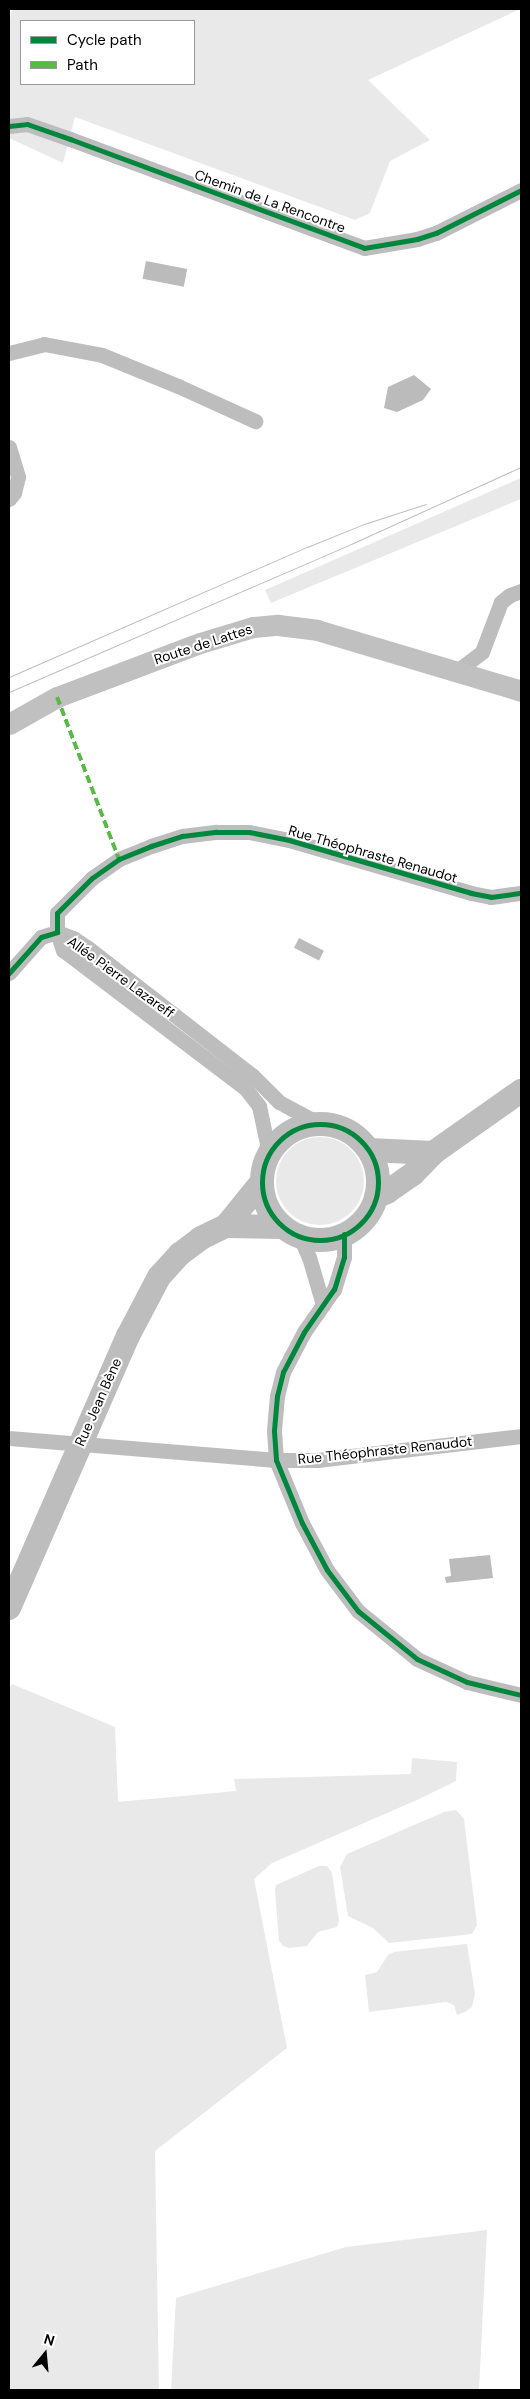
<!DOCTYPE html>
<meta charset="utf-8">
<style>
body{margin:0}
#map{position:relative;width:530px;height:2399px;overflow:hidden;background:#fff;font-family:"DM Sans",sans-serif}
div>[style]{position:absolute}
.green>*{inset:0;background:#e9e9e9}
.round{border-radius:50%}
.water>*{inset:0;background:#bbb;transform-origin:0 0}
.street>*{height:15px;margin:-7.5px;padding:0 7.5px;transform-origin:7.5px;border-radius:7.5px;background:#bdbdbd}
.secondary>*{height:21px;margin:-10.5px;padding:0 10.5px;transform-origin:10.5px;border-radius:10.5px;background:#c0c0c0}
.primary>*{height:24px;margin:-12px;padding:0 12px;transform-origin:12px;border-radius:12px;background:#bdbdbd}
.primary>.ring{margin:-12px;padding:0;box-sizing:content-box;background:none;border:24px solid #bdbdbd;border-radius:50%}
.tram>*{height:1px;margin:-0.5px;padding:0 0.5px;transform-origin:0.5px;border-radius:0.5px;background:#bdbdbd}
.quiet>*{height:4px;margin-top:-2px;transform-origin:0;background:repeating-linear-gradient(90deg,#58b947 0 8px,transparent 0 12px)}
.cycleway>*{height:5px;margin:-2.5px;padding:0 2.5px;transform-origin:2.5px;border-radius:2.5px;background:#00873e}
.cycleway>.ring{margin:-2.5px;padding:0;box-sizing:content-box;background:none;border:5px solid #00873e;border-radius:50%}
span{translate:-50% -50%;white-space:nowrap;text-align:center;line-height:1.15;-webkit-text-stroke:4px #fff;paint-order:stroke}
.street-label{font-size:14px;color:#000}
.frame{position:absolute;inset:0;border:10px solid #000;pointer-events:none}
.legend{position:absolute;left:20px;top:20px;width:175px;height:65px;box-sizing:border-box;background:#fff;border:1px solid #999;margin:0;padding:6px 9px;list-style:none;font-size:15px;color:#000}
.legend li{display:flex;align-items:center;gap:10px;height:25px}
.legend b{width:25px;border:1px solid #999}
.north{position:absolute;left:20px;top:2329px;width:50px;height:50px;-webkit-text-stroke:4px #fff;paint-order:stroke;rotate:17deg;font-size:14px;font-weight:700;line-height:20px;text-align:center;color:#000}
.north::after{content:'';display:block;margin:auto;width:18px;height:22px;background:#000;clip-path:polygon(50% 0,100% 100%,50% 72%,0 100%)}
</style>
<div id="map">
<div class="green">
<i style="clip-path:polygon(evenodd,12px 9px,520px 9px,368px 80px,430px 140px,390px 161px,370px 213px,355px 220px,75px 117px,63px 163px,9px 138px,9px 24px,12px 9px,21px 21px,194px 21px,194px 84px,21px 84px,21px 21px)"></i>
<i style="clip-path:polygon(521px 478px,521px 499px,271px 603px,265px 590px)"></i>
<i class="round" style="left:276px;top:1137px;width:88px;height:88px"></i>
<i style="clip-path:polygon(12px 1684px,115px 1727px,118px 1802px,236px 1791px,234px 1779px,411px 1774px,412px 1758px,457px 1762px,456px 1781px,417px 1800px,272px 1863px,254px 1879px,287px 2048px,155px 2151px,159px 2390px,9px 2390px,9px 1689px)"></i>
<i style="clip-path:polygon(456px 1810px,464px 1819px,477px 1925px,472px 1934px,389px 1943px,373px 1928px,348px 1916px,340px 1867px,347px 1854px,444px 1812px)"></i>
<i style="clip-path:polygon(319px 1866px,327px 1866px,332px 1873px,339px 1921px,337px 1927px,318px 1932px,307px 1946px,289px 1948px,283px 1946px,279px 1941px,275px 1890px,276px 1885px)"></i>
<i style="clip-path:polygon(467px 1944px,475px 1994px,472px 2007px,465px 2012px,457px 2015px,454px 2005px,446px 2002px,369px 2012px,365px 1975px,377px 1972px,388px 1955px,394px 1952px)"></i>
<i style="clip-path:polygon(487px 2230px,479px 2390px,171px 2390px,176px 2298px,346px 2247px)"></i>
</div>
<div class="water">
<i style="left:146px;top:261px;width:42px;height:18px;rotate:11deg"></i>
<i style="clip-path:polygon(414px 375px,431px 389px,423px 400px,397px 412px,384px 408px,388px 387px)"></i>
<i style="left:299px;top:938px;width:28px;height:11px;rotate:27deg"></i>
<i style="clip-path:polygon(490px 1555px,493px 1578px,446px 1583px,445px 1577px,451px 1576px,449px 1559px)"></i>
</div>
<div class="street">
<i style="left:9px;top:126px;width:18px;rotate:-6deg"></i>
<i style="left:27px;top:124px;width:46px;rotate:19.2deg"></i>
<i style="left:70px;top:139px;width:314px;rotate:20.3deg"></i>
<i style="left:364px;top:248px;width:54px;rotate:-9.6deg"></i>
<i style="left:417px;top:239px;width:20px;rotate:-18deg"></i>
<i style="left:436px;top:233px;width:95px;rotate:-26.8deg"></i>
<i style="left:9px;top:353px;width:36px;rotate:-14deg"></i>
<i style="left:44px;top:344px;width:59px;rotate:10.7deg"></i>
<i style="left:102px;top:355px;width:82px;rotate:22.2deg"></i>
<i style="left:178px;top:386px;width:85px;rotate:24.4deg"></i>
<i style="left:9px;top:447px;width:31px;rotate:73deg"></i>
<i style="left:18px;top:477px;width:16px;rotate:104deg"></i>
<i style="left:14px;top:493px;width:8px;rotate:130deg"></i>
<i style="left:457px;top:671px;width:31px;rotate:-37deg"></i>
<i style="left:482px;top:652px;width:53px;rotate:-69.2deg"></i>
<i style="left:501px;top:602px;width:11px;rotate:-38deg"></i>
<i style="left:510px;top:595px;width:12px;rotate:-20deg"></i>
<i style="left:57px;top:932px;width:17px;rotate:21deg"></i>
<i style="left:73px;top:938px;width:18px;rotate:34deg"></i>
<i style="left:88px;top:948px;width:207px;rotate:37.8deg"></i>
<i style="left:252px;top:1075px;width:38px;rotate:45deg"></i>
<i style="left:279px;top:1102px;width:44px;rotate:28.3deg"></i>
<i style="left:57px;top:932px;width:19px;rotate:72deg"></i>
<i style="left:63px;top:950px;width:228px;rotate:37.2deg"></i>
<i style="left:245px;top:1088px;width:23px;rotate:52deg"></i>
<i style="left:259px;top:1106px;width:48px;rotate:78deg"></i>
<i style="left:9px;top:973px;width:48px;rotate:-48.4deg"></i>
<i style="left:41px;top:937px;width:17px;rotate:-17deg"></i>
<i style="left:57px;top:932px;width:19px;rotate:-90deg"></i>
<i style="left:57px;top:913px;width:49px;rotate:-45deg"></i>
<i style="left:92px;top:878px;width:33px;rotate:-35deg"></i>
<i style="left:119px;top:859px;width:35px;rotate:-22deg"></i>
<i style="left:151px;top:846px;width:33px;rotate:-18deg"></i>
<i style="left:182px;top:836px;width:35px;rotate:-7deg"></i>
<i style="left:217px;top:832px;width:32px"></i>
<i style="left:249px;top:832px;width:41px;rotate:11.3deg"></i>
<i style="left:289px;top:840px;width:190px;rotate:16.2deg"></i>
<i style="left:471px;top:893px;width:20px;rotate:11deg"></i>
<i style="left:491px;top:897px;width:30px;rotate:-8deg"></i>
<i style="left:344px;top:1234px;width:23px;rotate:90deg"></i>
<i style="left:344px;top:1257px;width:34px;rotate:107deg"></i>
<i style="left:334px;top:1289px;width:52px;rotate:124.9deg"></i>
<i style="left:304px;top:1332px;width:45px;rotate:117.7deg"></i>
<i style="left:283px;top:1372px;width:25px;rotate:104deg"></i>
<i style="left:277px;top:1396px;width:35px;rotate:95deg"></i>
<i style="left:274px;top:1431px;width:29px;rotate:86deg"></i>
<i style="left:276px;top:1460px;width:68px;rotate:67.6deg"></i>
<i style="left:302px;top:1523px;width:53px;rotate:62deg"></i>
<i style="left:327px;top:1570px;width:51px;rotate:52.9deg"></i>
<i style="left:358px;top:1611px;width:76px;rotate:39.1deg"></i>
<i style="left:417px;top:1659px;width:55px;rotate:24.7deg"></i>
<i style="left:467px;top:1682px;width:56px;rotate:13.5deg"></i>
<i style="left:299px;top:1235px;width:24px;rotate:66deg"></i>
<i style="left:309px;top:1257px;width:50px;rotate:73.7deg"></i>
<i style="left:9px;top:1438px;width:268px;rotate:4.7deg"></i>
<i style="left:276px;top:1460px;width:41px"></i>
<i style="left:317px;top:1460px;width:205px;rotate:-6.7deg"></i>
</div>
<div class="secondary">
<i style="left:9px;top:724px;width:55px;rotate:-29.4deg"></i>
<i style="left:57px;top:697px;width:153px;rotate:-20.7deg"></i>
<i style="left:200px;top:643px;width:55px;rotate:-16.8deg"></i>
<i style="left:253px;top:627px;width:25px;rotate:-5deg"></i>
<i style="left:278px;top:625px;width:39px;rotate:7deg"></i>
<i style="left:317px;top:630px;width:213px;rotate:16.6deg"></i>
</div>
<div class="primary">
<i class="ring" style="left:262px;top:1124px;width:92px;height:92px"></i>
<i style="left:369px;top:1150px;width:64px;rotate:2.7deg"></i>
<i style="left:376px;top:1197px;width:12px;rotate:-24deg"></i>
<i style="left:387px;top:1192px;width:32px;rotate:-35deg"></i>
<i style="left:413px;top:1174px;width:29px;rotate:-46deg"></i>
<i style="left:433px;top:1153px;width:108px;rotate:-35.2deg"></i>
<i style="left:226px;top:1226px;width:55px;rotate:-50.9deg"></i>
<i style="left:9px;top:1608px;width:297px;rotate:-66.4deg"></i>
<i style="left:128px;top:1336px;width:67px;rotate:-62.3deg"></i>
<i style="left:159px;top:1277px;width:31px;rotate:-48deg"></i>
<i style="left:180px;top:1254px;width:26px;rotate:-37deg"></i>
<i style="left:201px;top:1238px;width:28px;rotate:-26deg"></i>
<i style="left:226px;top:1226px;width:57px;rotate:1deg"></i>
</div>
<div class="tram">
<i style="left:9px;top:677px;width:325px;rotate:-23.6deg"></i>
<i style="left:307px;top:547px;width:61px;rotate:-22deg"></i>
<i style="left:364px;top:524px;width:65px;rotate:-17.9deg"></i>
<i style="left:9px;top:692px;width:373px;rotate:-23.4deg"></i>
<i style="left:351px;top:544px;width:187px;rotate:-24.4deg"></i>
</div>
<div class="quiet">
<i style="left:57px;top:697px;width:173px;rotate:69.1deg"></i>
</div>
<div class="cycleway">
<i style="left:9px;top:126px;width:18px;rotate:-6deg"></i>
<i style="left:27px;top:124px;width:46px;rotate:19.2deg"></i>
<i style="left:70px;top:139px;width:314px;rotate:20.3deg"></i>
<i style="left:364px;top:248px;width:54px;rotate:-9.6deg"></i>
<i style="left:417px;top:239px;width:20px;rotate:-18deg"></i>
<i style="left:436px;top:233px;width:95px;rotate:-26.8deg"></i>
<i style="left:9px;top:973px;width:48px;rotate:-48.4deg"></i>
<i style="left:41px;top:937px;width:17px;rotate:-17deg"></i>
<i style="left:57px;top:932px;width:19px;rotate:-90deg"></i>
<i style="left:57px;top:913px;width:49px;rotate:-45deg"></i>
<i style="left:92px;top:878px;width:33px;rotate:-35deg"></i>
<i style="left:119px;top:859px;width:35px;rotate:-22deg"></i>
<i style="left:151px;top:846px;width:33px;rotate:-18deg"></i>
<i style="left:182px;top:836px;width:35px;rotate:-7deg"></i>
<i style="left:217px;top:832px;width:32px"></i>
<i style="left:249px;top:832px;width:41px;rotate:11.3deg"></i>
<i style="left:289px;top:840px;width:190px;rotate:16.2deg"></i>
<i style="left:471px;top:893px;width:20px;rotate:11deg"></i>
<i style="left:491px;top:897px;width:30px;rotate:-8deg"></i>
<i class="ring" style="left:262px;top:1124px;width:111px;height:111px"></i>
<i style="left:344px;top:1234px;width:23px;rotate:90deg"></i>
<i style="left:344px;top:1257px;width:34px;rotate:107deg"></i>
<i style="left:334px;top:1289px;width:52px;rotate:124.9deg"></i>
<i style="left:304px;top:1332px;width:45px;rotate:117.7deg"></i>
<i style="left:283px;top:1372px;width:25px;rotate:104deg"></i>
<i style="left:277px;top:1396px;width:35px;rotate:95deg"></i>
<i style="left:274px;top:1431px;width:29px;rotate:86deg"></i>
<i style="left:276px;top:1460px;width:68px;rotate:67.6deg"></i>
<i style="left:302px;top:1523px;width:53px;rotate:62deg"></i>
<i style="left:327px;top:1570px;width:51px;rotate:52.9deg"></i>
<i style="left:358px;top:1611px;width:76px;rotate:39.1deg"></i>
<i style="left:417px;top:1659px;width:55px;rotate:24.7deg"></i>
<i style="left:467px;top:1682px;width:56px;rotate:13.5deg"></i>
</div>
<div class="street-label">
<span style="left:270px;top:201px;rotate:20deg">Chemin de La Rencontre</span>
<span style="left:203px;top:644px;rotate:-18deg">Route de Lattes</span>
<span style="left:373px;top:854px;rotate:16deg">Rue Théophraste Renaudot</span>
<span style="left:121px;top:977px;rotate:36deg">Allée Pierre Lazareff</span>
<span style="left:98px;top:1402px;rotate:-66deg">Rue Jean Bène</span>
<span style="left:385px;top:1450px;rotate:-6deg">Rue Théophraste Renaudot</span>
</div>
<div class="frame"></div>
<ul class="legend">
<li><b style="height:6px;background:#00873e"></b>Cycle path</li>
<li><b style="height:6px;background:#58b947"></b>Path</li>
</ul>
<div class="north">N</div>
</div>
